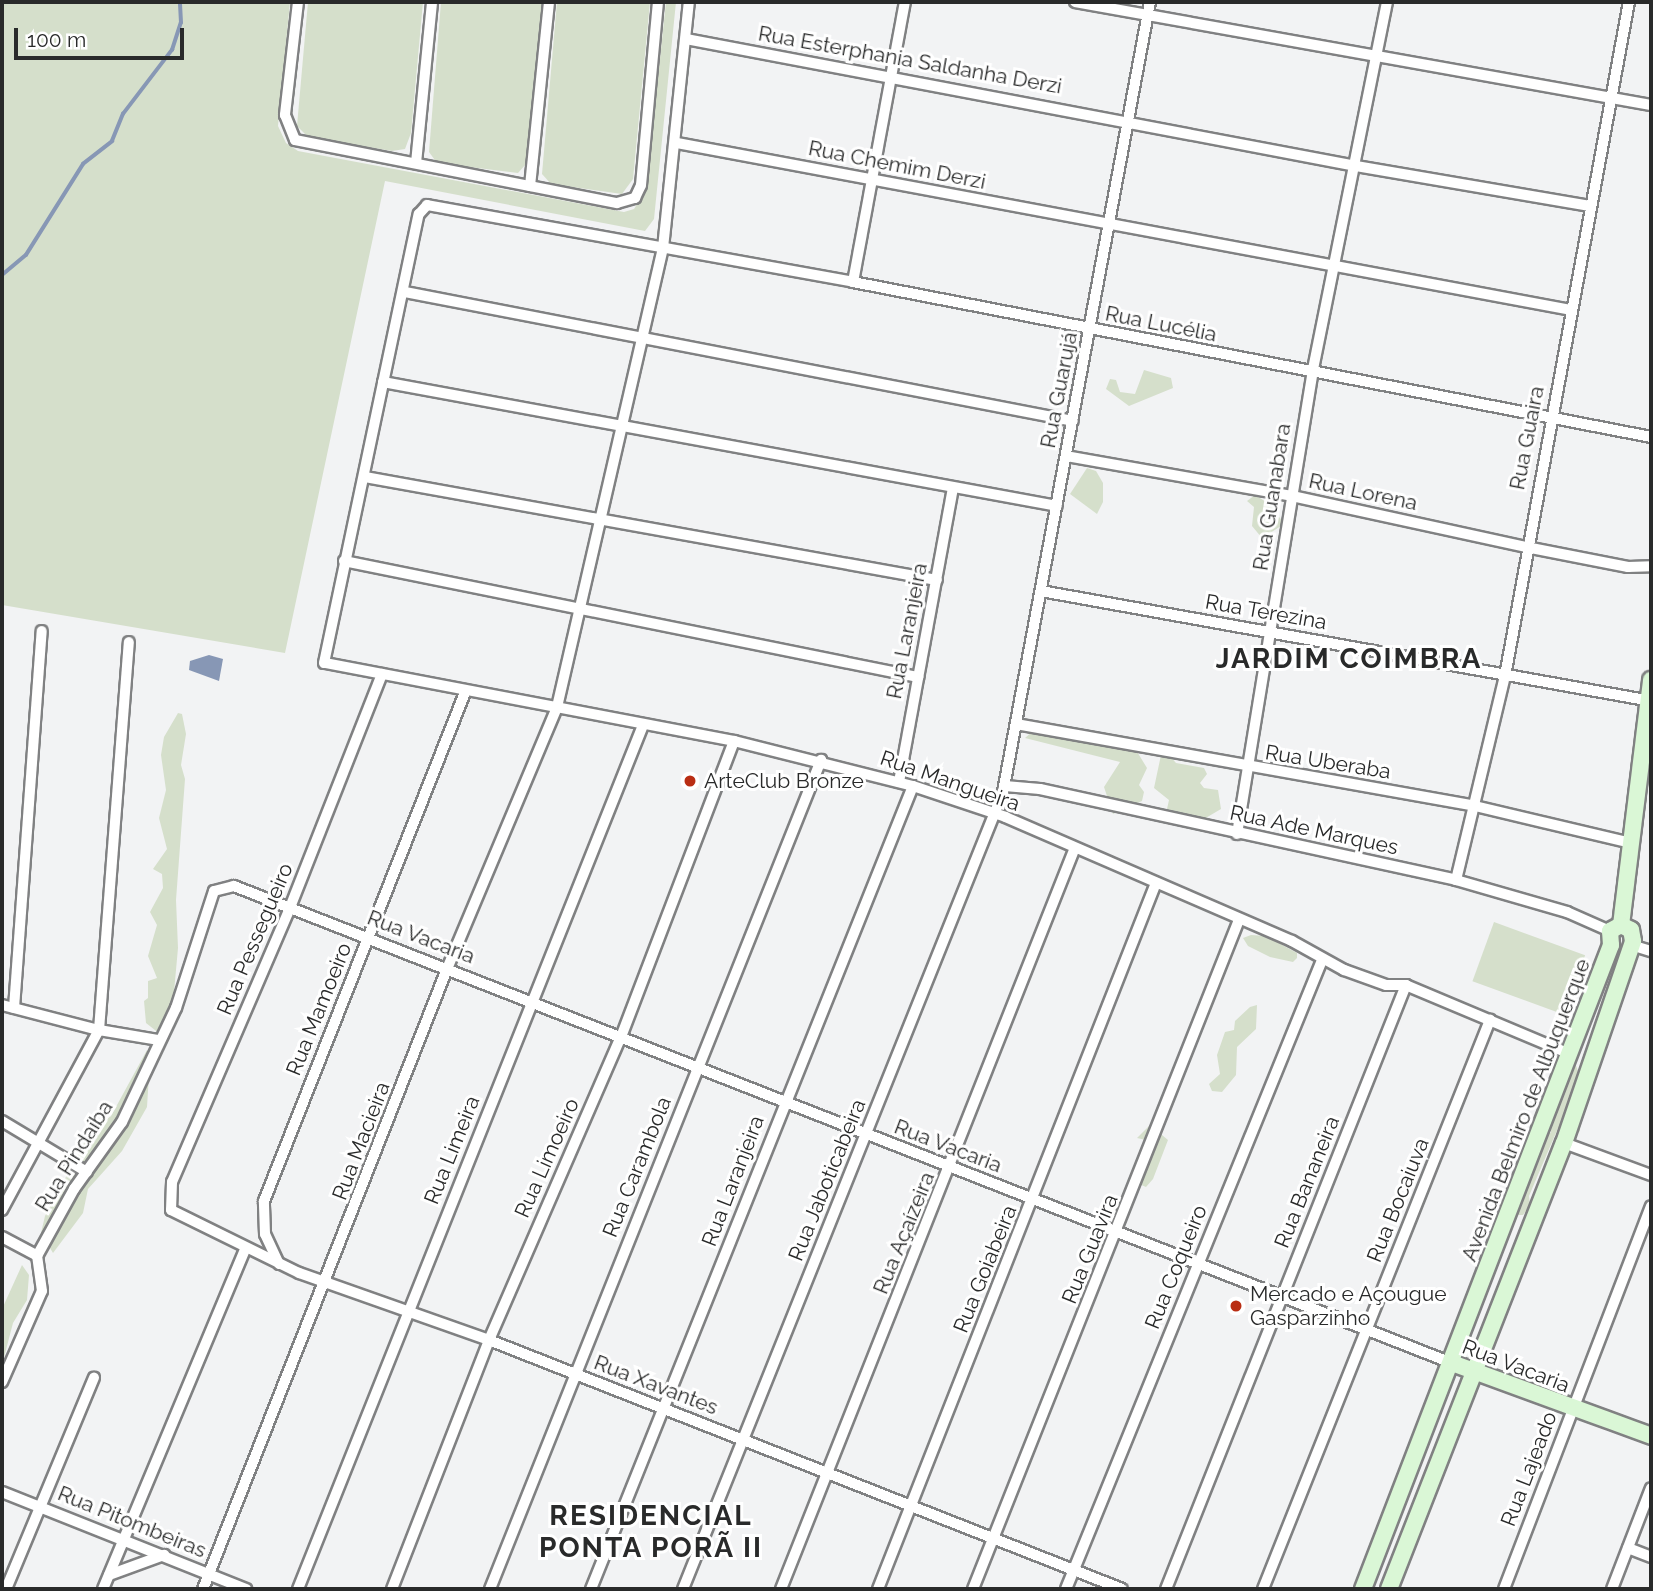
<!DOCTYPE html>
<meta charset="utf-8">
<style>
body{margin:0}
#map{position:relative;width:1653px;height:1591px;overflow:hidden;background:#f2f3f4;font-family:Raleway,sans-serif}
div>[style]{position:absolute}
.green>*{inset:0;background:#d5dfcb;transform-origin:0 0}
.water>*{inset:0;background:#8797b5}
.stream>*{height:3.5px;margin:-1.75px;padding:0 1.75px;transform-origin:1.75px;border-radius:1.75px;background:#8797b5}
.roads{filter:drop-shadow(2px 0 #808182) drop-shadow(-2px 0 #808182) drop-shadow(0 2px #808182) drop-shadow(0 -2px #808182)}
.minor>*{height:10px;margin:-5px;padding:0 5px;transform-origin:5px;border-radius:5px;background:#fff}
.secondary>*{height:16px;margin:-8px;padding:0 8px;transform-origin:8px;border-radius:8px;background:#daf7d6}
.dots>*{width:19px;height:19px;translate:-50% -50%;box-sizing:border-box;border:4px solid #fff;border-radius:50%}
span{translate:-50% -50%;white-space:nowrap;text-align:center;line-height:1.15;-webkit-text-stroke:6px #fff;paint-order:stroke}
.street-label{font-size:21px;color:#292a2a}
.poi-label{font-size:21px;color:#292a2a}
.left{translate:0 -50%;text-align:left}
.district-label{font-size:28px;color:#292a2a;font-weight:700;letter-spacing:2px}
.frame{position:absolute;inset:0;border:4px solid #292a2a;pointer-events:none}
.scale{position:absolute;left:14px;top:28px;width:170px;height:32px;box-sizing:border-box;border:4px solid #292a2a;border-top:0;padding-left:9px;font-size:21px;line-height:24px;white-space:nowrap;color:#292a2a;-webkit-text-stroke:5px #fff;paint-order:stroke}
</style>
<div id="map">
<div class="green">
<i style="clip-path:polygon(2px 2px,290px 2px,278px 126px,286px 143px,298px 151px,624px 212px,634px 209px,646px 190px,666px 2px,676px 2px,654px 219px,645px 231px,385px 181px,285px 653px,2px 605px)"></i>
<i style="clip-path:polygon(308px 2px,423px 2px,411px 133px,405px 149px,392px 151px,308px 137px,297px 126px)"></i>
<i style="clip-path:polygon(441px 2px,543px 2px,526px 164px,518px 173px,437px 163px,429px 152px)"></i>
<i style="clip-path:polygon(557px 2px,650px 2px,633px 179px,622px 194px,551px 184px,542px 174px)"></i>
<i style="clip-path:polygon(1144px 370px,1171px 378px,1173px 388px,1129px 406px,1106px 389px,1110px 379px,1116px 380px,1120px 392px,1135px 394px)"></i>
<i style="clip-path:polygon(1087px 468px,1096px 471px,1103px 483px,1103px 502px,1097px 514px,1070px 494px)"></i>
<i style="clip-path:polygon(1255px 495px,1271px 505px,1284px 524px,1262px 538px,1252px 526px,1254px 507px,1247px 501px)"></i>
<i style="clip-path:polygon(178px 713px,182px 714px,186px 734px,181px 765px,185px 779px,176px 900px,178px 948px,173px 1003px,160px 1034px,146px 1023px,144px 1001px,148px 998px,148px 981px,157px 978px,148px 956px,157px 925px,150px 912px,163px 888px,162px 874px,153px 869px,167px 849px,159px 818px,166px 790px,161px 755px,164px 737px)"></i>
<i style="clip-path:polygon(1033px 731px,1136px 750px,1147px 768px,1139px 785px,1144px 792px,1142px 801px,1113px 814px,1104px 787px,1120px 762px,1025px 738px)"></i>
<i style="clip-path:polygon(1161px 755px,1169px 755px,1176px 763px,1204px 768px,1207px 774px,1200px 783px,1204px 788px,1218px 790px,1221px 809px,1204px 819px,1167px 809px,1169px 800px,1154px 788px)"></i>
<i style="left:1494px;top:922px;width:97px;height:63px;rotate:20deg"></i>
<i style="clip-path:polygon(1251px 935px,1266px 936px,1297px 953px,1297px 958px,1293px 962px,1270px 957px,1248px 946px,1243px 938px)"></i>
<i style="clip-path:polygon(1257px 1005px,1256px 1029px,1237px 1047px,1236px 1075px,1222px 1092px,1212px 1091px,1209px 1084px,1220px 1074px,1217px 1055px,1225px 1032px,1234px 1030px,1235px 1021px,1250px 1007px)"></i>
<i style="clip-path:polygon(147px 1050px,150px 1059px,147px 1107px,122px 1151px,88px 1189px,83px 1213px,53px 1253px,41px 1233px,45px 1216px,90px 1132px,111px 1116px)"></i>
<i style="clip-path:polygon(1575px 1063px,1578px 1071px,1568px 1106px,1580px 1121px,1580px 1131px,1572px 1138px,1562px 1125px,1558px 1128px,1529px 1196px,1530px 1205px,1523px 1215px,1514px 1215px,1524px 1181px,1532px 1175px,1544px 1130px,1551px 1133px,1548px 1118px)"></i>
<i style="clip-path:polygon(1150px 1125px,1168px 1140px,1153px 1179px,1146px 1187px,1139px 1184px,1146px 1140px,1137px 1138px)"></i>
<i style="clip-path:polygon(22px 1265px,29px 1275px,27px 1300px,13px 1323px,2px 1365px,2px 1309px)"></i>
</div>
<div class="water">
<i style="clip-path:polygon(209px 655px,223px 659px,219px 681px,189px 670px,190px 661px)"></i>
</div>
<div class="stream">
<i style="left:2px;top:275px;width:31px;rotate:-40deg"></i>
<i style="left:26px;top:255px;width:107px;rotate:-57.9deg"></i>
<i style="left:83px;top:164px;width:37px;rotate:-38deg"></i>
<i style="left:112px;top:141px;width:29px;rotate:-68deg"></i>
<i style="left:123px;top:114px;width:81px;rotate:-52.6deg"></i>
<i style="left:172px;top:50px;width:28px;rotate:-72deg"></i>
<i style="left:181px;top:23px;width:21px;rotate:-93deg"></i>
</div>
<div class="roads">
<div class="minor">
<i style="left:298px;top:2px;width:114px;rotate:96.6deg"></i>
<i style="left:285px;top:115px;width:27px;rotate:68deg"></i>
<i style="left:295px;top:140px;width:328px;rotate:11.1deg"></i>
<i style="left:617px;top:203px;width:19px;rotate:-16deg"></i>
<i style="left:635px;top:198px;width:14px;rotate:-65deg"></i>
<i style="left:641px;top:185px;width:184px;rotate:-84.7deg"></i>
<i style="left:1075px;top:2px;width:585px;rotate:10.14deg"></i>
<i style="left:686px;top:39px;width:682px;rotate:10.73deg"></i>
<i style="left:1356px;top:166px;width:236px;rotate:9.7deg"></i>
<i style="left:677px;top:143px;width:909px;rotate:10.58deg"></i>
<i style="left:416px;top:163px;width:162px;rotate:-84.3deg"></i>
<i style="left:530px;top:186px;width:185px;rotate:-84.1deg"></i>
<i style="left:853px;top:282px;width:285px;rotate:-79.5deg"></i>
<i style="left:405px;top:292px;width:680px;rotate:10.93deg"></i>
<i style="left:383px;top:382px;width:685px;rotate:10.42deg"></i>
<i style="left:1066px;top:456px;width:230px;rotate:10deg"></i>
<i style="left:1292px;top:496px;width:239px;rotate:12.3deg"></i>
<i style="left:1526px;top:547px;width:104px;rotate:11.1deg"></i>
<i style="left:1628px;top:567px;width:23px;rotate:-2deg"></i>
<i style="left:365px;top:477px;width:581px;rotate:10.21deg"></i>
<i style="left:344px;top:561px;width:586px;rotate:11.43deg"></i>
<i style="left:1041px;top:591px;width:620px;rotate:10.22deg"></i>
<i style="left:382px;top:674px;width:251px;rotate:111.5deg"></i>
<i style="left:290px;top:908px;width:298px;rotate:113.3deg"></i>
<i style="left:172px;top:1182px;width:28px;rotate:92deg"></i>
<i style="left:171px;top:1210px;width:143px;rotate:26.2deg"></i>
<i style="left:299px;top:1273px;width:201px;rotate:19.4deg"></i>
<i style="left:489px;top:1340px;width:680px;rotate:21.47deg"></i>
<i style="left:1016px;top:724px;width:466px;rotate:10.1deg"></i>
<i style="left:1475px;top:806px;width:160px;rotate:13.3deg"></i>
<i style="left:899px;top:782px;width:299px;rotate:-79.6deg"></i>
<i style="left:1005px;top:786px;width:35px;rotate:5deg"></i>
<i style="left:1040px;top:789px;width:426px;rotate:12.3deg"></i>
<i style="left:1456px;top:880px;width:116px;rotate:16.1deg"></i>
<i style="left:1567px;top:912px;width:47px;rotate:23.8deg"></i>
<i style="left:1237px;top:834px;width:466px;rotate:-80.7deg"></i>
<i style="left:1312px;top:374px;width:379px;rotate:-78.6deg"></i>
<i style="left:1456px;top:880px;width:210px;rotate:-76.5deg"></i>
<i style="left:1505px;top:676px;width:685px;rotate:-79.58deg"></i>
<i style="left:1631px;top:945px;width:21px;rotate:17deg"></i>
<i style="left:2px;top:1005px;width:100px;rotate:14.5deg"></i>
<i style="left:99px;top:1030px;width:61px;rotate:9.5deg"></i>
<i style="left:14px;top:1008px;width:378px;rotate:-85.8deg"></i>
<i style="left:1570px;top:1054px;width:178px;rotate:-157.2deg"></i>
<i style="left:1406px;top:985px;width:20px;rotate:180deg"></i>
<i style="left:1386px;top:985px;width:45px;rotate:-160.3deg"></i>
<i style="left:1344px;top:970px;width:60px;rotate:-150.9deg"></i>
<i style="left:1292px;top:941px;width:312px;rotate:-156.6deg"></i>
<i style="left:1006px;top:817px;width:98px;rotate:-161.6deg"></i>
<i style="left:913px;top:786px;width:185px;rotate:-165.9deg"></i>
<i style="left:734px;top:741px;width:417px;rotate:-169.2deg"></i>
<i style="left:324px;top:663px;width:459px;rotate:-78.1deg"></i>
<i style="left:419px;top:214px;width:12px;rotate:-48deg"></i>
<i style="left:427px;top:205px;width:433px;rotate:10.2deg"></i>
<i style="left:853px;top:282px;width:813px;rotate:10.99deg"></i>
<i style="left:2px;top:1121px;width:99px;rotate:31deg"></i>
<i style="left:1564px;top:1143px;width:93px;rotate:20.2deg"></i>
<i style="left:2px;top:1210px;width:204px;rotate:-61.7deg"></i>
<i style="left:99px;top:1030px;width:389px;rotate:-85.6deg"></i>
<i style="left:2px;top:1237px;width:40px;rotate:28deg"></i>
<i style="left:279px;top:1264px;width:33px;rotate:-115deg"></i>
<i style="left:265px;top:1234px;width:33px;rotate:-92deg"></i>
<i style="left:264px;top:1201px;width:549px;rotate:-68.43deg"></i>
<i style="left:2px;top:1382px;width:99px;rotate:-66.3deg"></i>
<i style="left:42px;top:1291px;width:35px;rotate:-98deg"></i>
<i style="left:37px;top:1256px;width:77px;rotate:-61.1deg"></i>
<i style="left:74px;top:1189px;width:82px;rotate:-54.4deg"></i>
<i style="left:122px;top:1122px;width:126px;rotate:-64.7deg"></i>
<i style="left:176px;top:1008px;width:123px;rotate:-72deg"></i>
<i style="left:214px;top:891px;width:21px;rotate:-14deg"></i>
<i style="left:234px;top:886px;width:1308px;rotate:21.39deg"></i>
<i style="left:2px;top:1492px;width:263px;rotate:21.7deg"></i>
<i style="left:1628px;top:1548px;width:25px;rotate:21deg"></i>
<i style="left:109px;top:1575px;width:59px;rotate:-20deg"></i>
<i style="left:6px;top:1589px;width:229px;rotate:-67.4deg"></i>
<i style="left:103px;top:1589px;width:368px;rotate:-67.3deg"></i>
<i style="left:203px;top:1589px;width:666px;rotate:-68.52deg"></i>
<i style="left:447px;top:969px;width:284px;rotate:-67.2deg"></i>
<i style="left:557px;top:707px;width:471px;rotate:-77deg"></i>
<i style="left:663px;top:248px;width:247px;rotate:-84deg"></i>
<i style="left:298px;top:1589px;width:930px;rotate:-68.23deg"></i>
<i style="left:392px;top:1589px;width:267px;rotate:-68.7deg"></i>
<i style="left:489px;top:1340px;width:331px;rotate:-66.5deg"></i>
<i style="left:621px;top:1037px;width:317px;rotate:-69.1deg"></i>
<i style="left:490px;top:1589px;width:893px;rotate:-68.23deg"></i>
<i style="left:591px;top:1589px;width:865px;rotate:-68.15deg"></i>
<i style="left:683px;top:1589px;width:859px;rotate:-68.12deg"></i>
<i style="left:1003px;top:792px;width:804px;rotate:-79.46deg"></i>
<i style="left:781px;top:1589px;width:795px;rotate:-68.37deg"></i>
<i style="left:878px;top:1589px;width:759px;rotate:-68.51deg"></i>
<i style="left:973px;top:1589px;width:720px;rotate:-68.32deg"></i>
<i style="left:1066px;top:1589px;width:679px;rotate:-67.85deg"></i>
<i style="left:1166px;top:1589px;width:650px;rotate:-68.33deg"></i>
<i style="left:1263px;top:1589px;width:613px;rotate:-68.25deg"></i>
<i style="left:1504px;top:1589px;width:410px;rotate:-69deg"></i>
<i style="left:1612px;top:1589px;width:108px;rotate:-68.9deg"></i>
</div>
<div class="secondary">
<i style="left:1621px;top:925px;width:247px;rotate:-83deg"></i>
<i style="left:1452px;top:1363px;width:212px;rotate:20.1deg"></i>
<i style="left:1363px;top:1589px;width:690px;rotate:-68.94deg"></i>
<i style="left:1611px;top:945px;width:14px;rotate:-94deg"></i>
<i style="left:1610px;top:931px;width:13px;rotate:-29deg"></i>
<i style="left:1389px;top:1589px;width:479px;rotate:-68.6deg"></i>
<i style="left:1564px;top:1143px;width:213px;rotate:-71.1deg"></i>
<i style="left:1633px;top:941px;width:11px;rotate:-100deg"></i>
<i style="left:1631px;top:930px;width:11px;rotate:-153deg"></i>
</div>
</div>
<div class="dots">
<i style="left:690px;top:781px;background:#b92d13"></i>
<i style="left:1236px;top:1306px;background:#b92d13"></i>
</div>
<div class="street-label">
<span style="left:910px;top:60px;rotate:10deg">Rua Esterphania Saldanha Derzi</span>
<span style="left:897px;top:165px;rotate:11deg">Rua Chemim Derzi</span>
<span style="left:1161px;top:324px;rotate:11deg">Rua Lucélia</span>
<span style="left:1059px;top:390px;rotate:-79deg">Rua Guarujá</span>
<span style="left:1527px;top:438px;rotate:-79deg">Rua Guaira</span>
<span style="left:1363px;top:492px;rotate:12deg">Rua Lorena</span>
<span style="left:1272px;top:497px;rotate:-81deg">Rua Guanabara</span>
<span style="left:1266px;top:612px;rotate:10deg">Rua Terezina</span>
<span style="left:907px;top:631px;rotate:-79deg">Rua Laranjeira</span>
<span style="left:1328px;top:762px;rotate:9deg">Rua Uberaba</span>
<span style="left:950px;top:781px;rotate:19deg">Rua Mangueira</span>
<span style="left:1314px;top:830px;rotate:12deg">Rua Ade Marques</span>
<span style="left:421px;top:937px;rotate:21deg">Rua Vacaria</span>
<span style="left:255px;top:939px;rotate:-67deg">Rua Pessegueiro</span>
<span style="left:319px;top:1009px;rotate:-68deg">Rua Mamoeiro</span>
<span style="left:1526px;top:1110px;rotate:-69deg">Avenida Belmiro de Albuquerque</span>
<span style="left:361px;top:1141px;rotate:-69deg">Rua Macieira</span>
<span style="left:948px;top:1146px;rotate:21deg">Rua Vacaria</span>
<span style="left:452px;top:1150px;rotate:-68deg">Rua Limeira</span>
<span style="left:74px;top:1156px;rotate:-58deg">Rua Pindaíba</span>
<span style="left:547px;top:1158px;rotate:-66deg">Rua Limoeiro</span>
<span style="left:637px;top:1167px;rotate:-68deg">Rua Carambola</span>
<span style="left:827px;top:1180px;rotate:-68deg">Rua Jaboticabeira</span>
<span style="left:733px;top:1181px;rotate:-69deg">Rua Laranjeira</span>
<span style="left:1307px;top:1182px;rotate:-68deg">Rua Bananeira</span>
<span style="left:1398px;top:1200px;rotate:-68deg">Rua Bocaiuva</span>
<span style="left:904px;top:1233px;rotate:-68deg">Rua Açaízeira</span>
<span style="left:1090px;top:1249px;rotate:-68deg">Rua Guavira</span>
<span style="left:1176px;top:1267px;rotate:-68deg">Rua Coqueiro</span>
<span style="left:985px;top:1269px;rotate:-68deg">Rua Goiabeira</span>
<span style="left:1516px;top:1366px;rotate:21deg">Rua Vacaria</span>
<span style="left:656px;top:1385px;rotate:21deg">Rua Xavantes</span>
<span style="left:1529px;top:1469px;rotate:-69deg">Rua Lajeado</span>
<span style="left:132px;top:1522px;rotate:22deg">Rua Pitombeiras</span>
</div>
<div class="poi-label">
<span class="left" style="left:704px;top:781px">ArteClub Bronze</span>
<span class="left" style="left:1250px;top:1306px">Mercado e Açougue<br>Gasparzinho</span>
</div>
<div class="district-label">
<span style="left:1349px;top:659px">JARDIM COIMBRA</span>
<span style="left:651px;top:1532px">RESIDENCIAL<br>PONTA PORÃ II</span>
</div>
<div class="frame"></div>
<div class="scale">100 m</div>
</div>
